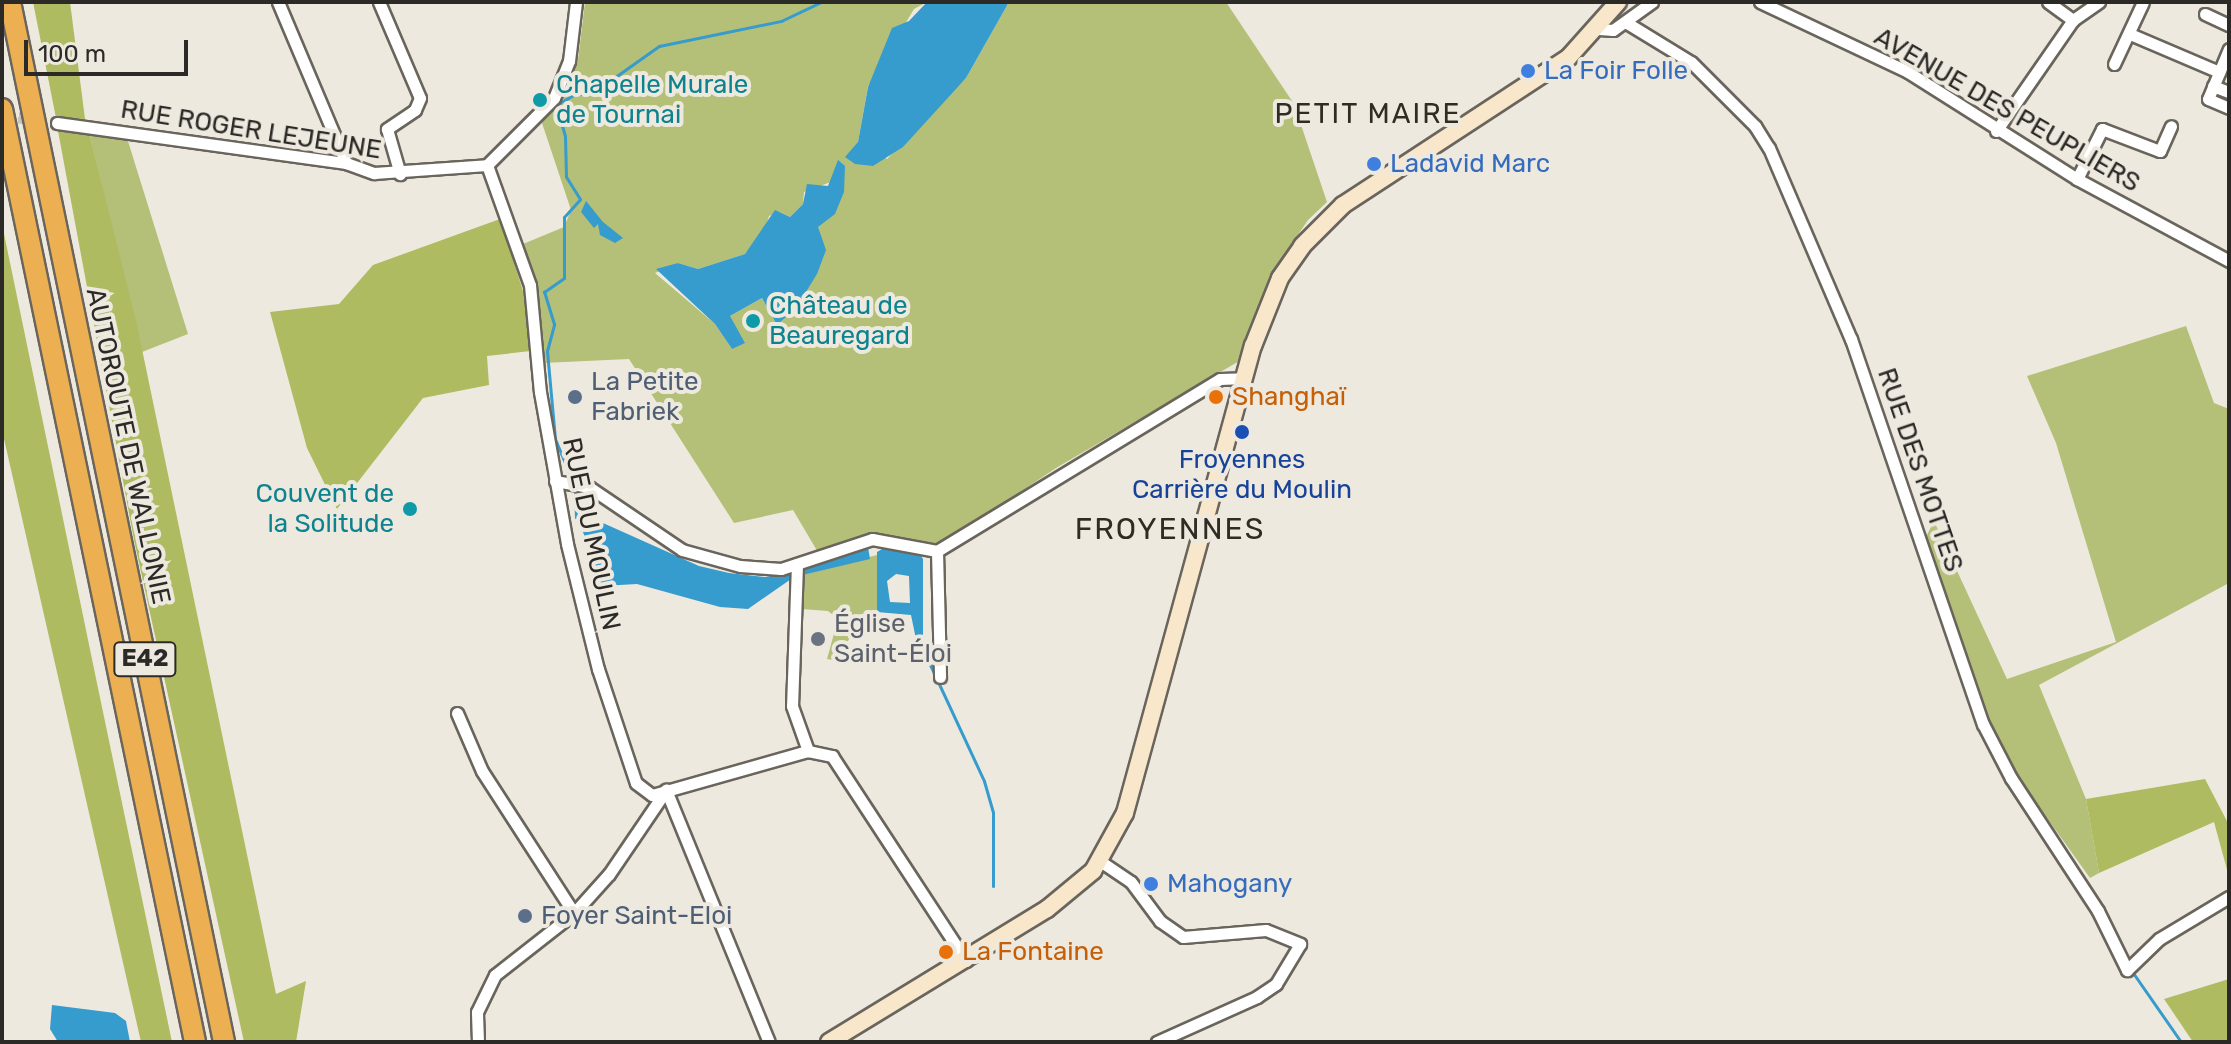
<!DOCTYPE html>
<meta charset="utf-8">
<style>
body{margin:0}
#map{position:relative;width:2231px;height:1044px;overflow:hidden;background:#eee9df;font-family:Rubik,sans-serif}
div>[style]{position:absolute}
.green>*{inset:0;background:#b4c078}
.forest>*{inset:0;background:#aebb60}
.water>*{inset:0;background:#369bcd}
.stream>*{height:3px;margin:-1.5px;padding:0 1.5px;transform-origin:1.5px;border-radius:1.5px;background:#369bcd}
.minor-tunnel>*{height:11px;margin-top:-5.5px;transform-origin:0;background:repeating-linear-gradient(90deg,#c7c3ba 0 11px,transparent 0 16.5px)}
.roads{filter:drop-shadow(2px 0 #6a655c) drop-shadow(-2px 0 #6a655c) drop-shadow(0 2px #6a655c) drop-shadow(0 -2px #6a655c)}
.minor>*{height:11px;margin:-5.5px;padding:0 5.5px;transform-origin:5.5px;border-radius:5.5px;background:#fff}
.secondary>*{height:16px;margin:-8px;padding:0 8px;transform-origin:8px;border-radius:8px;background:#f9e7cb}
.motorway>*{height:20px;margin:-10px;padding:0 10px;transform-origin:10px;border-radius:10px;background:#ecaf52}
.dots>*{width:22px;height:22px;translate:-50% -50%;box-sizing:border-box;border:4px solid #eee9df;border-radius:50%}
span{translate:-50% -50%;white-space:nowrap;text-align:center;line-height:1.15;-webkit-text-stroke:8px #eee9df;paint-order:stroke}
.shield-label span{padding:2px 6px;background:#eee9df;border:2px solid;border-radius:6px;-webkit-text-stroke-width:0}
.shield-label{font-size:24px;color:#2c2a27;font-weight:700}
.shop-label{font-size:26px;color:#366cbe}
.left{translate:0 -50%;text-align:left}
.culture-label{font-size:26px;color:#0d838f}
.right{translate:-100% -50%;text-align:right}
.street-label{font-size:26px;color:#2c2a27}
.service-label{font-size:26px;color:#4e5e75}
.food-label{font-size:26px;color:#c56008}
.transit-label{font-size:26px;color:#164399}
.worship-label{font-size:26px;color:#5b616d}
.neighbourhood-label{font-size:28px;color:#302c24;letter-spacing:2px}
.quarter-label{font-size:30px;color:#302c24;letter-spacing:2px}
.frame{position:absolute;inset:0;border:4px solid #2c2a27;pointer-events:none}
.scale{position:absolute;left:24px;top:40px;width:164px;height:36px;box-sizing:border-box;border:4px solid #2c2a27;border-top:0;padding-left:10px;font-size:24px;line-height:28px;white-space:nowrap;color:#2c2a27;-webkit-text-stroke:6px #eee9df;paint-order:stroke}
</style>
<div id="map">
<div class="green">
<i style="clip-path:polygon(evenodd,585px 2px,927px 2px,914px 9px,868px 86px,858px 142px,887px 159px,966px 78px,1009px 2px,1226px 2px,1294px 104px,1327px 202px,1308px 220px,1270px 276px,1241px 360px,1056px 468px,936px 548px,880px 539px,819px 554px,793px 510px,734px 523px,629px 359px,543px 363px,537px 301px,523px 244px,564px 227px,571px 210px,542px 123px,578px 60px,585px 2px,844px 177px,818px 227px,796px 307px,777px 325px,762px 298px,730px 316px,732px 349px,715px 324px,655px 273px,678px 263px,698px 269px,745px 254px,765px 230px,769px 216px,779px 212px,790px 217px,803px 204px,804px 192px,844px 177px)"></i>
<i style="clip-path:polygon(89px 132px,127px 138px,188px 334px,142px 352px)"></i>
<i style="clip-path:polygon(2186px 326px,2214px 403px,2229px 409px,2229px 583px,2039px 685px,2086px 799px,2099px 873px,2090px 878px,1994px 744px,1924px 541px,1934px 521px,2007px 679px,2116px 642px,2056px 443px,2027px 376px)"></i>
<i style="clip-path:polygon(877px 555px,877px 612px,857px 623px,838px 661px,827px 659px,838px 619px,828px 611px,801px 609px,800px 575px)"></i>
</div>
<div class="forest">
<i style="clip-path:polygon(33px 2px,70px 2px,85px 119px,56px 118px)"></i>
<i style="clip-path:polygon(58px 131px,89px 132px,137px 325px,276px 994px,306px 981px,296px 1042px,244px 1042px,134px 540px)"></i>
<i style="clip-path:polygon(500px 219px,524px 294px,531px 351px,487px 356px,489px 385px,423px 398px,337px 509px,307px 448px,270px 312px,339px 304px,373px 265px)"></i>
<i style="clip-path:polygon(2px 224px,98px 688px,172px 1042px,141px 1042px,2px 430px)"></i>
<i style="clip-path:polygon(2205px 779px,2229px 825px,2229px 877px,2214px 822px,2099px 873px,2086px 799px)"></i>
<i style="clip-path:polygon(2229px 979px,2229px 1042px,2193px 1042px,2164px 999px)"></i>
</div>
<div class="water">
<i style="clip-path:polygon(927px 2px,1009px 2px,966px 78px,903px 147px,873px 166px,855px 164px,845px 157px,858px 142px,868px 87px,892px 28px,909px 21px)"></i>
<i style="clip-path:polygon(838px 160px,845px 166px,844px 192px,835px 214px,818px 227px,826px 250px,817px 274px,796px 308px,777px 325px,762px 298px,730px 316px,745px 343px,732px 349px,715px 324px,656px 269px,678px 263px,698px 269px,745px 254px,775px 210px,790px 217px,803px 204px,807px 184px,828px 186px)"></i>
<i style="clip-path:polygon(586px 201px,603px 222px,623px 238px,615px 243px,600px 235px,598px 224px,594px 228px,581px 212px)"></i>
<i style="clip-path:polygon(591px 523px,603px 523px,699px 566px,729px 573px,765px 577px,800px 571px,861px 544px,868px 547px,870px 559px,794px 577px,748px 609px,720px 607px,637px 584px,602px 586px,583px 532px)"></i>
<i style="clip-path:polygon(evenodd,887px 546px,919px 553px,923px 559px,923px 642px,917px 644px,911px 615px,877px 612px,877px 552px,887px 546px,896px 574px,909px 576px,910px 603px,890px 602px,887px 581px,896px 574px)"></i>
<i style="clip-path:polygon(52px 1005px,115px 1013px,126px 1021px,130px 1042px,58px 1042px,50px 1029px)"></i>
</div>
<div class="stream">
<i style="left:573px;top:482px;width:47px;rotate:-112.7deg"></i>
<i style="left:555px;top:439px;width:88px;rotate:-95.2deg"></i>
<i style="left:547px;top:351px;width:28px;rotate:-75deg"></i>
<i style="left:554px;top:324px;width:34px;rotate:-107deg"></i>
<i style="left:544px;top:292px;width:24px;rotate:-35deg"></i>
<i style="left:564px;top:278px;width:61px;rotate:-90deg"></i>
<i style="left:564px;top:217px;width:24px;rotate:-48deg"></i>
<i style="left:580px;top:199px;width:26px;rotate:-122deg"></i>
<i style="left:566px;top:177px;width:41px;rotate:-91.4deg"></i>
<i style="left:565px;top:136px;width:32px;rotate:-106deg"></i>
<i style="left:556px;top:105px;width:20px;rotate:-30deg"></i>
<i style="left:573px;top:95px;width:21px;rotate:-8deg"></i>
<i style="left:594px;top:92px;width:80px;rotate:-35.3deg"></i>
<i style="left:659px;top:46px;width:125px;rotate:-11.6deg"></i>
<i style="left:781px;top:21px;width:44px;rotate:-25.4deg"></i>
<i style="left:575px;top:489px;width:28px;rotate:88deg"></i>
<i style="left:576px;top:517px;width:16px;rotate:50deg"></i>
<i style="left:920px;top:643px;width:152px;rotate:65.1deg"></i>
<i style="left:984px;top:781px;width:32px;rotate:74deg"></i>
<i style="left:993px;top:812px;width:74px;rotate:90deg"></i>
<i style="left:2131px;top:970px;width:88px;rotate:55.2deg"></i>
</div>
<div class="minor-tunnel">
<i style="left:2px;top:115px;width:56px;rotate:8.3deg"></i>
</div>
<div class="roads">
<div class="minor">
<i style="left:278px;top:2px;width:175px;rotate:67.1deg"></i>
<i style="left:379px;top:2px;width:104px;rotate:66.9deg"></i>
<i style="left:420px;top:98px;width:13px;rotate:113deg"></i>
<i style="left:415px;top:110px;width:34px;rotate:146deg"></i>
<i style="left:387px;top:129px;width:47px;rotate:73.9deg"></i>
<i style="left:1760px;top:2px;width:164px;rotate:25.3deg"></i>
<i style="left:1908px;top:72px;width:200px;rotate:32.3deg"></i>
<i style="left:2077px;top:179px;width:173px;rotate:28.3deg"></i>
<i style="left:2048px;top:2px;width:31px;rotate:36deg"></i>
<i style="left:2205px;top:14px;width:26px;rotate:25deg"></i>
<i style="left:1627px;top:23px;width:75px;rotate:31.4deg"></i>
<i style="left:1691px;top:62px;width:91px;rotate:45deg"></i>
<i style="left:1755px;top:126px;width:26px;rotate:58deg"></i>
<i style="left:1769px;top:148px;width:208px;rotate:66.8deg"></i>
<i style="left:1851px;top:339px;width:407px;rotate:71.1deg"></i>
<i style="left:1983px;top:724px;width:61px;rotate:62.6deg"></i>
<i style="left:2011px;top:778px;width:159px;rotate:56.8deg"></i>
<i style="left:2098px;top:911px;width:66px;rotate:63.8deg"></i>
<i style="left:2127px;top:970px;width:45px;rotate:-44.1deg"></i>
<i style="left:2159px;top:939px;width:82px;rotate:-31deg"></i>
<i style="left:1599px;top:29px;width:14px;rotate:4deg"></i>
<i style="left:1613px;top:30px;width:48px;rotate:-35.7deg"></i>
<i style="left:2130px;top:34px;width:97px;rotate:23.1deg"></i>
<i style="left:2229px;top:49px;width:54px;rotate:112.8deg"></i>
<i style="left:2208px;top:99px;width:23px;rotate:23deg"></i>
<i style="left:2114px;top:64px;width:68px;rotate:-64.9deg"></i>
<i style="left:2213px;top:86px;width:17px;rotate:21deg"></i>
<i style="left:57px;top:123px;width:292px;rotate:7.9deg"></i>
<i style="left:346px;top:163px;width:30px;rotate:20deg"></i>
<i style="left:374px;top:173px;width:113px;rotate:-4deg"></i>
<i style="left:1996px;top:131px;width:135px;rotate:-55.3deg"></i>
<i style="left:2073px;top:20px;width:32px;rotate:-35deg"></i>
<i style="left:487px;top:165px;width:127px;rotate:70.3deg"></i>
<i style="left:530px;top:285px;width:107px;rotate:84.7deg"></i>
<i style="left:540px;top:392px;width:154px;rotate:79.9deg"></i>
<i style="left:567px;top:544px;width:129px;rotate:76.1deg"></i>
<i style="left:598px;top:669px;width:120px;rotate:71.6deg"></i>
<i style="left:636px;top:783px;width:20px;rotate:37deg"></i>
<i style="left:652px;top:795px;width:162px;rotate:-15.8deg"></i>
<i style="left:808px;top:751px;width:25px;rotate:12deg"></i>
<i style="left:832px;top:756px;width:245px;rotate:56.8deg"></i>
<i style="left:487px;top:165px;width:95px;rotate:-45deg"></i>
<i style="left:554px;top:98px;width:40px;rotate:-68deg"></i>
<i style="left:569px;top:61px;width:59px;rotate:-83.2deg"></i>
<i style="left:2077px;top:179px;width:56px;rotate:-63.4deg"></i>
<i style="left:2102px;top:129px;width:62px;rotate:20.8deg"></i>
<i style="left:2160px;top:151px;width:27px;rotate:-66deg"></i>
<i style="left:555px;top:481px;width:35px;rotate:10deg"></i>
<i style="left:589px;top:487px;width:112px;rotate:34.1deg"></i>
<i style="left:682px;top:550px;width:60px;rotate:15.4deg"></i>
<i style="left:740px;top:566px;width:41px;rotate:4.2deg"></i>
<i style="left:781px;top:569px;width:96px;rotate:-18.2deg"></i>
<i style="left:872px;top:539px;width:66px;rotate:10.5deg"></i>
<i style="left:937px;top:551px;width:331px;rotate:-31.3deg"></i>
<i style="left:1220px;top:379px;width:25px;rotate:-2deg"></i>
<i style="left:937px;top:551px;width:126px;rotate:88.6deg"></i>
<i style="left:797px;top:564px;width:142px;rotate:92deg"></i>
<i style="left:792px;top:706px;width:48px;rotate:70.4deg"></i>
<i style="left:457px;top:713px;width:63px;rotate:66.7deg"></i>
<i style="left:482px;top:771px;width:169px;rotate:57.1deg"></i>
<i style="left:666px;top:790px;width:272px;rotate:67.8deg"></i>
<i style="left:1100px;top:861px;width:37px;rotate:34deg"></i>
<i style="left:1131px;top:882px;width:49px;rotate:53.4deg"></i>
<i style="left:1160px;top:921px;width:28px;rotate:35deg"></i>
<i style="left:1183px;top:937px;width:83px;rotate:-4.8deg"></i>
<i style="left:1266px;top:930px;width:37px;rotate:22deg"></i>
<i style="left:1300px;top:944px;width:47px;rotate:121deg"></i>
<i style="left:1276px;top:984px;width:23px;rotate:146deg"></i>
<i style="left:1257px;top:997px;width:110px;rotate:155.8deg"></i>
<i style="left:478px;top:1042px;width:30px;rotate:-92deg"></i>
<i style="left:477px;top:1012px;width:41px;rotate:-64.1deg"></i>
<i style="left:495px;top:975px;width:100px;rotate:-38.1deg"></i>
<i style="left:574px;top:913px;width:52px;rotate:-48.1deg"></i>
<i style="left:609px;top:874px;width:102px;rotate:-55.8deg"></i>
</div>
<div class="secondary">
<i style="left:829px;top:1042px;width:255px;rotate:-31.4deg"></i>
<i style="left:1047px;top:909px;width:60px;rotate:-39.6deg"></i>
<i style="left:1093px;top:871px;width:66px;rotate:-61.1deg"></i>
<i style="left:1125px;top:813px;width:484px;rotate:-74.7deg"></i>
<i style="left:1253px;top:346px;width:73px;rotate:-68.3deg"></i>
<i style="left:1280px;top:278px;width:39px;rotate:-55deg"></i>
<i style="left:1302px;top:246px;width:58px;rotate:-45deg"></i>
<i style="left:1343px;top:205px;width:269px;rotate:-33.2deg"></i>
<i style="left:1568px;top:58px;width:75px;rotate:-48.2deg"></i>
</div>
<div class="motorway">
<i style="left:10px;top:2px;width:1062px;rotate:78.37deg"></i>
<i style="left:2px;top:109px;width:953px;rotate:78.31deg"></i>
</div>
</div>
<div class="dots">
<i style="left:1528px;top:71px;background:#3f7fe0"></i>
<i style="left:540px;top:100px;background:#0f9aa8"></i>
<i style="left:1374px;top:164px;background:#3f7fe0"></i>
<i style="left:753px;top:321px;background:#0f9aa8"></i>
<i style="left:575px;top:397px;background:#5c6f8a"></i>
<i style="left:1216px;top:397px;background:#e8710a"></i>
<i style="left:1242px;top:432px;background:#1a4fb4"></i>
<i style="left:410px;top:509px;background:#0f9aa8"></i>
<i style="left:818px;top:639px;background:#6b7280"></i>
<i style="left:1151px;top:884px;background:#3f7fe0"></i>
<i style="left:525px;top:916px;background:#5c6f8a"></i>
<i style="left:946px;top:952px;background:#e8710a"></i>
</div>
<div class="shield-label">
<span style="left:145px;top:659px">E42</span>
</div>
<div class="shop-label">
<span class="left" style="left:1544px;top:71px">La Foir Folle</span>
<span class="left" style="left:1390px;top:164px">Ladavid Marc</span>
<span class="left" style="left:1167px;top:884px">Mahogany</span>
</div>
<div class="culture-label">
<span class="left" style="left:556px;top:100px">Chapelle Murale<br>de Tournai</span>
<span class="left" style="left:769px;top:321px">Château de<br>Beauregard</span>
<span class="right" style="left:394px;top:509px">Couvent de<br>la Solitude</span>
</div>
<div class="street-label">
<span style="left:2007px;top:110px;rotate:30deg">AVENUE DES PEUPLIERS</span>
<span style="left:251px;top:130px;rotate:9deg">RUE ROGER LEJEUNE</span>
<span style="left:128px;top:446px;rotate:78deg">AUTOROUTE DE WALLONIE</span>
<span style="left:1920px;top:470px;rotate:71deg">RUE DES MOTTES</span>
<span style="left:591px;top:534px;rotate:78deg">RUE DU MOULIN</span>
</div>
<div class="service-label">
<span class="left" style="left:591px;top:397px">La Petite<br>Fabriek</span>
<span class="left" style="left:541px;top:916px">Foyer Saint-Eloi</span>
</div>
<div class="food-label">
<span class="left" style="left:1232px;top:397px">Shanghaï</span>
<span class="left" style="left:962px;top:952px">La Fontaine</span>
</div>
<div class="transit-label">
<span style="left:1242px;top:475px">Froyennes<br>Carrière du Moulin</span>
</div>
<div class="worship-label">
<span class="left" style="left:834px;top:639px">Église<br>Saint-Éloi</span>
</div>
<div class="neighbourhood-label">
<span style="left:1368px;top:114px">PETIT MAIRE</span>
</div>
<div class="quarter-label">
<span style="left:1170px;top:529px">FROYENNES</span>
</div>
<div class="frame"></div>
<div class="scale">100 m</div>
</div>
